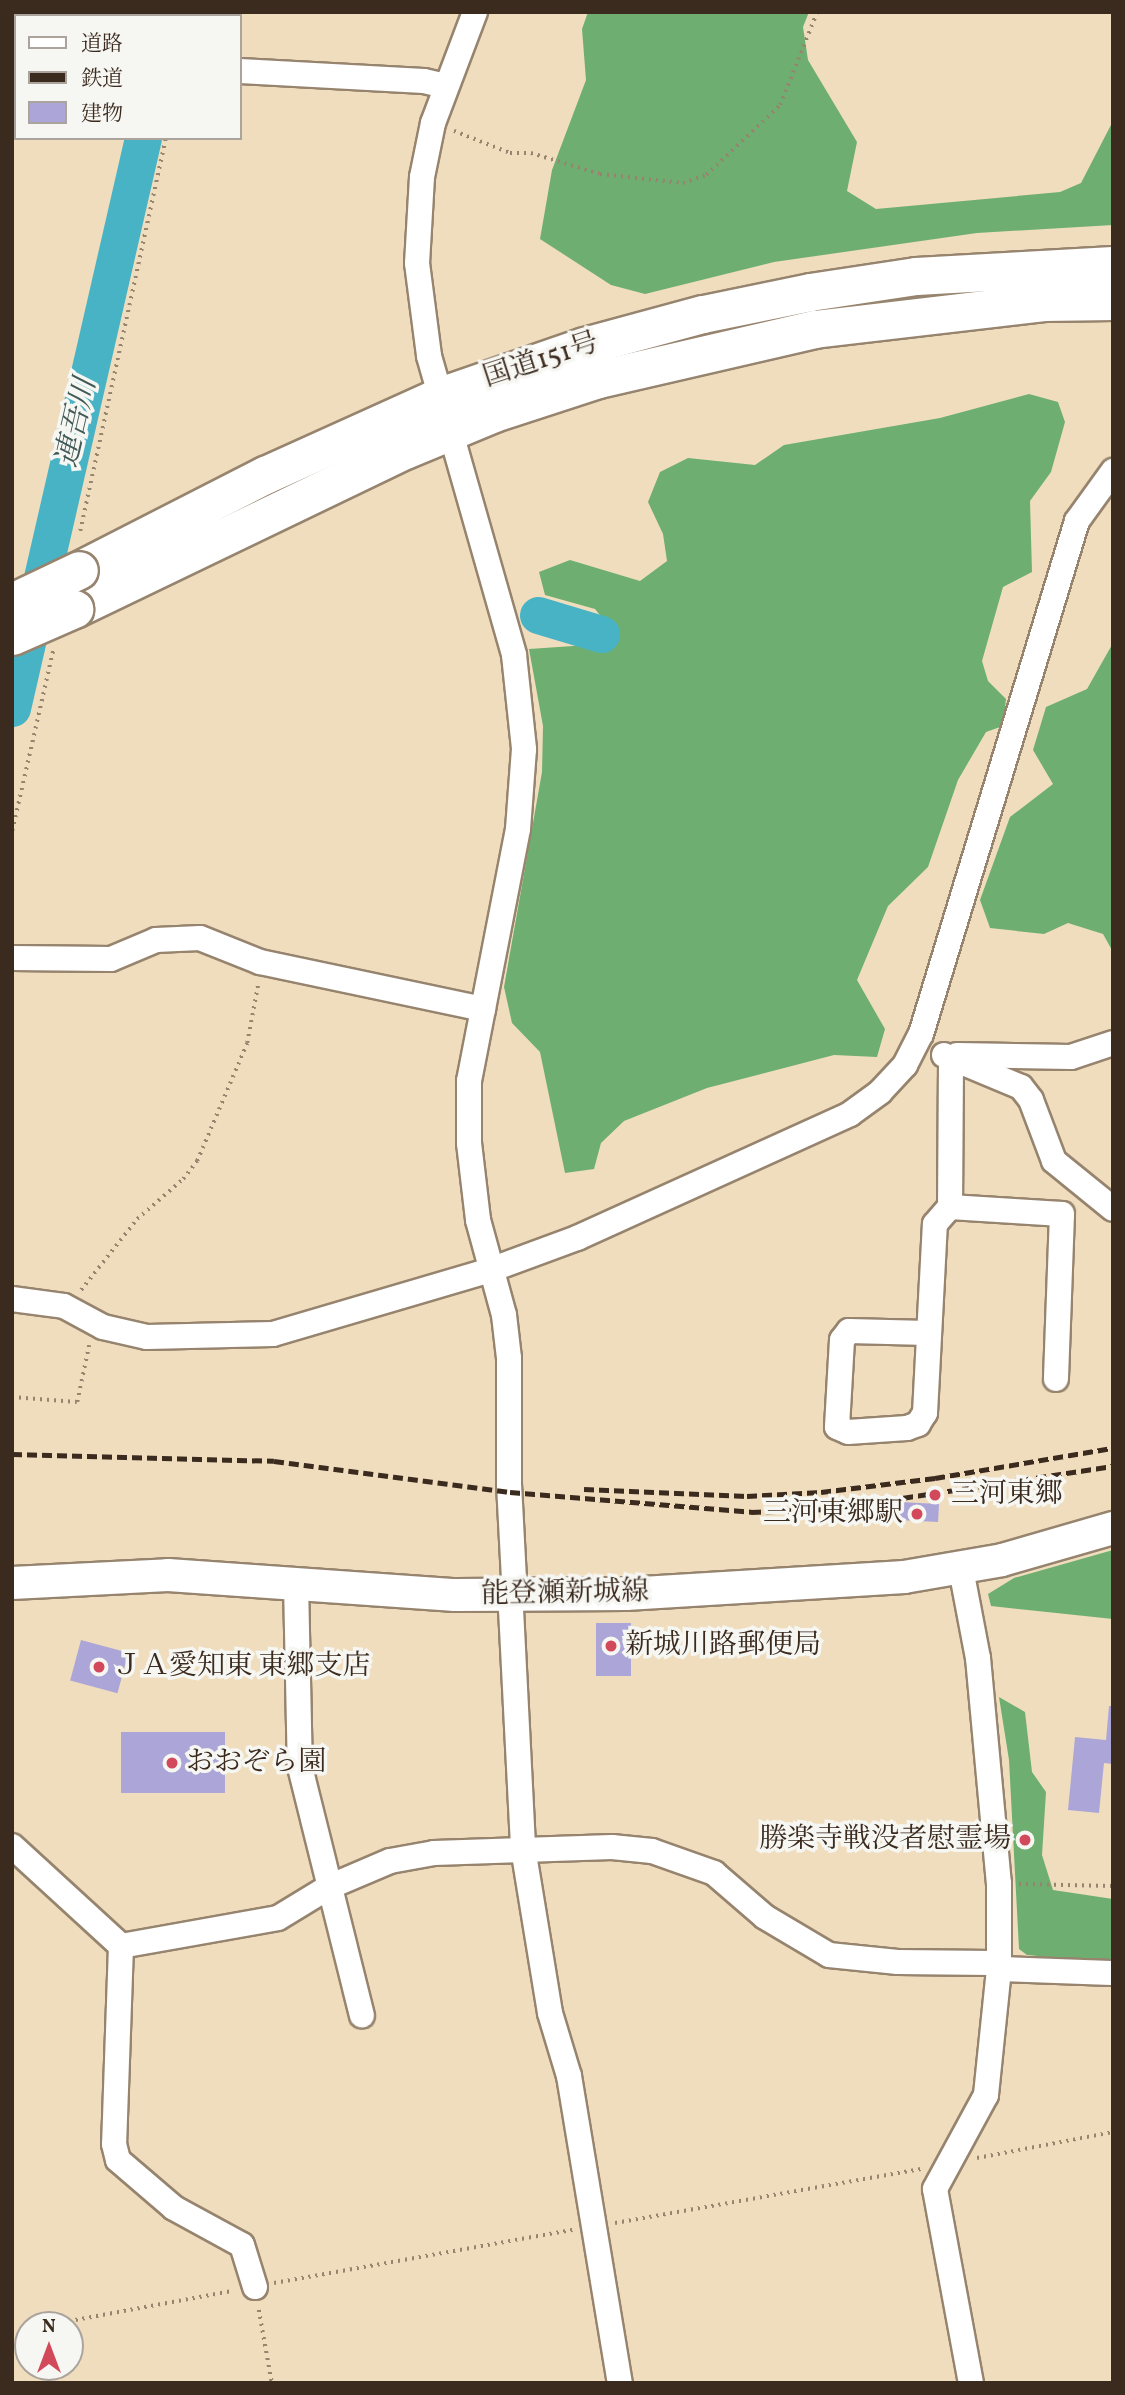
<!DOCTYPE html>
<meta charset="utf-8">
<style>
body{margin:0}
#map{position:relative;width:1125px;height:2395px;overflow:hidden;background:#f0ddbe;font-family:Vollkorn,"Noto Serif JP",serif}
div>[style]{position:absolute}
.forest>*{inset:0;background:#6eaf71}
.river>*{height:37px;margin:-18.5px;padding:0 18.5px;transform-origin:18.5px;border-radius:18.5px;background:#48b3c5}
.building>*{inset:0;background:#aca6d8;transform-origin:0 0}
.path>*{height:3.5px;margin-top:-1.75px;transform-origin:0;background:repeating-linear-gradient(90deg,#96846e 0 2px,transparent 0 7px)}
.roads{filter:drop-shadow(2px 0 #96846e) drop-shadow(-2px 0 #96846e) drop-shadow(0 2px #96846e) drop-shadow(0 -2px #96846e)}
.minor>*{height:24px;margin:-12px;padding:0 12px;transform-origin:12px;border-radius:12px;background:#fff}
.major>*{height:32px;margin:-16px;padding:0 16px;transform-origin:16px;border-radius:16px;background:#fff}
.highway>*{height:37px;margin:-18.5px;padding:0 18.5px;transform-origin:18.5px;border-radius:18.5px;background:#fff}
.rail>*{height:5px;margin-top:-2.5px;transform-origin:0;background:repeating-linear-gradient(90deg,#3b2a1e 0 10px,transparent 0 15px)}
.bridges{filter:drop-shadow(2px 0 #96846e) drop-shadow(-2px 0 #96846e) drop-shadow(0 2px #96846e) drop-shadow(0 -2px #96846e)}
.highway-bridge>*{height:37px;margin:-18.5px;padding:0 18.5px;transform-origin:18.5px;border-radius:18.5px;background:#fff}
.dots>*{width:19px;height:19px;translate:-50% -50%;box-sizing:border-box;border:4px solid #f6f6f2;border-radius:50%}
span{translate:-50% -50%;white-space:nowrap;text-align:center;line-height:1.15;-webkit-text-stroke:7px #f6f6f2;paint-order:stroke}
.street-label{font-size:28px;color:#3b2a1e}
.poi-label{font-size:28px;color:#3b2a1e}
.left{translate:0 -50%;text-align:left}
.right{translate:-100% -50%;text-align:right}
.water-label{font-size:30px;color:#405a58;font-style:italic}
.frame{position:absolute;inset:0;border:14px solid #3b2a1e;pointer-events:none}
.legend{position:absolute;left:14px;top:14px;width:228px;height:126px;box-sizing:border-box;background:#f6f6f2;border:2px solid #aba49d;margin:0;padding:9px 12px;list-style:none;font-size:21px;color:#3b2a1e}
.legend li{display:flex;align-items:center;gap:14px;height:35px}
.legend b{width:35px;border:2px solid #aba49d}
.north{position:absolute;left:14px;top:2311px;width:70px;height:70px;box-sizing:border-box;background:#f6f6f2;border:2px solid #aba49d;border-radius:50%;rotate:0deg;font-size:19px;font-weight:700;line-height:28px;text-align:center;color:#3b2a1e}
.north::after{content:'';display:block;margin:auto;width:24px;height:32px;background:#d1495b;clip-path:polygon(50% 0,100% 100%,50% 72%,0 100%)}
</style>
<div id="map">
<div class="forest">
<i style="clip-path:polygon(588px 12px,809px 12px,803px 27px,808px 60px,857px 142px,847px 191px,876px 209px,1060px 192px,1081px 183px,1113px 121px,1113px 225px,977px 233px,774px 262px,645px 294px,611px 285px,540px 239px,552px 170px,586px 80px,582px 29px)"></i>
<i style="clip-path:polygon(1029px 394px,1058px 402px,1065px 422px,1051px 472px,1030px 501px,1032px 572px,1003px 587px,982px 661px,988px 681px,1006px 699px,1003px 726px,986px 732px,958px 780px,928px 867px,888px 906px,857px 980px,885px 1029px,877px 1057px,834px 1055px,707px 1088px,624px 1121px,601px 1143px,594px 1169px,565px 1173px,540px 1052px,512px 1023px,504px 987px,542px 772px,543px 726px,529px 649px,588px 645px,612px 630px,595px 609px,545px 595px,539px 572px,570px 560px,640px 581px,667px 561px,663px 534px,648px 502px,660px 472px,688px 458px,755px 465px,784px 445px,940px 418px)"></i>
<i style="clip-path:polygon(1113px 643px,1113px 952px,1103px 934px,1068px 923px,1044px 934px,990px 928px,980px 900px,1010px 817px,1053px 784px,1033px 750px,1046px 707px,1087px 689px)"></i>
<i style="clip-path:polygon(1113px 1550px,1113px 1619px,991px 1606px,988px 1594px,1014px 1578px)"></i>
<i style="clip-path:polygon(999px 1697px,1025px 1712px,1032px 1772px,1046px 1792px,1042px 1855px,1053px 1890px,1113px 1899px,1113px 1963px,1027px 1955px,1019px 1949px,1009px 1760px)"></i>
</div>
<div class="river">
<i style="left:170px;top:16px;width:4px;rotate:-90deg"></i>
<i style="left:538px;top:615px;width:66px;rotate:16.8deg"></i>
<i style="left:12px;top:708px;width:585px;rotate:-77.06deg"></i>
</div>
<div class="building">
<i style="left:939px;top:1504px;width:18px;height:44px;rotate:93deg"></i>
<i style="left:596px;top:1623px;width:35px;height:53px"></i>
<i style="left:81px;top:1640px;width:49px;height:42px;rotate:15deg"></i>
<i style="clip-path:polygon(1109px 1706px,1113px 1706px,1113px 1764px,1104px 1763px,1099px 1813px,1068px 1810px,1075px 1737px,1106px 1740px)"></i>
<i style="left:121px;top:1732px;width:104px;height:61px"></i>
</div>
<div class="path">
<i style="left:192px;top:16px;width:4px;rotate:-76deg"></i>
<i style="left:454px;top:131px;width:60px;rotate:21.4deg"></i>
<i style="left:510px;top:153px;width:21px"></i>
<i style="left:531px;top:153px;width:72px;rotate:16.9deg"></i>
<i style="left:600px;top:174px;width:83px;rotate:6.2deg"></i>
<i style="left:683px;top:183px;width:24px;rotate:-19deg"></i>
<i style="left:706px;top:175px;width:102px;rotate:-43.4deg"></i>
<i style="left:780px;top:105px;width:100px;rotate:-68.3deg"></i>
<i style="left:80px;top:531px;width:402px;rotate:-77.7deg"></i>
<i style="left:12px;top:831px;width:185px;rotate:-77.2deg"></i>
<i style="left:81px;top:1290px;width:90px;rotate:-51.7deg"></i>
<i style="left:137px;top:1219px;width:61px;rotate:-41deg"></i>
<i style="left:183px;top:1179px;width:23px;rotate:-52deg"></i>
<i style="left:197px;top:1161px;width:128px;rotate:-67deg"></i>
<i style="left:247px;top:1043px;width:60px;rotate:-79.4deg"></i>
<i style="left:12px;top:1397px;width:65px;rotate:4.4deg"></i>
<i style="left:77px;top:1402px;width:58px;rotate:-78.1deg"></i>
<i style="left:1019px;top:1884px;width:94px;rotate:1.2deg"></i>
<i style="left:977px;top:2158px;width:138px;rotate:-10.8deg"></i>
<i style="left:615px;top:2223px;width:312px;rotate:-10deg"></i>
<i style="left:274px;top:2283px;width:304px;rotate:-10.1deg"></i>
<i style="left:259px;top:2310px;width:74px;rotate:79.9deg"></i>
<i style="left:48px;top:2325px;width:187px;rotate:-10.5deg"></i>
<i style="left:12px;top:2331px;width:16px;rotate:-7deg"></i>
</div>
<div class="roads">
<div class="minor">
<i style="left:475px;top:12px;width:119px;rotate:110.7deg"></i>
<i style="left:433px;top:123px;width:55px;rotate:101.5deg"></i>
<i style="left:422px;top:177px;width:86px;rotate:93.3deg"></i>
<i style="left:417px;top:263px;width:94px;rotate:82.6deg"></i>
<i style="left:429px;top:356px;width:311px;rotate:74.1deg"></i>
<i style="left:514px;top:655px;width:95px;rotate:83.9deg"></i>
<i style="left:524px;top:749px;width:80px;rotate:94.3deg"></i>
<i style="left:518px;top:829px;width:257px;rotate:101deg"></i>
<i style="left:469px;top:1081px;width:62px;rotate:90deg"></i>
<i style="left:469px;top:1143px;width:78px;rotate:83.3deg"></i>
<i style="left:478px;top:1220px;width:98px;rotate:74.7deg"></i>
<i style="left:504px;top:1315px;width:43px;rotate:83.4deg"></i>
<i style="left:509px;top:1358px;width:126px;rotate:90deg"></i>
<i style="left:509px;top:1484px;width:113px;rotate:87deg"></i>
<i style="left:515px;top:1597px;width:13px;rotate:108deg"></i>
<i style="left:511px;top:1609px;width:239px;rotate:87.1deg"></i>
<i style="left:523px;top:1848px;width:167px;rotate:80.7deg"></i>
<i style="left:550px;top:2013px;width:66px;rotate:73.2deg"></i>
<i style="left:569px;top:2076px;width:311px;rotate:80.6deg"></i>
<i style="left:240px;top:71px;width:184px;rotate:3.1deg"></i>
<i style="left:424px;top:81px;width:22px;rotate:13deg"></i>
<i style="left:12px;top:76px;width:4px"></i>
<i style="left:12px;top:958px;width:99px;rotate:0.6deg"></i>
<i style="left:111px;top:959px;width:49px;rotate:-22.9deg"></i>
<i style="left:156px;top:940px;width:44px;rotate:-2.6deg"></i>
<i style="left:200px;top:938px;width:65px;rotate:21.8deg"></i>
<i style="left:260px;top:962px;width:228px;rotate:11.9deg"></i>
<i style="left:944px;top:1055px;width:83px;rotate:22.6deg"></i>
<i style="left:1021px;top:1087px;width:16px;rotate:52deg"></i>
<i style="left:1031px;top:1100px;width:65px;rotate:69.3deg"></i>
<i style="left:1054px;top:1161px;width:76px;rotate:39.1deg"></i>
<i style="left:957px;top:1055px;width:114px;rotate:1deg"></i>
<i style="left:1071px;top:1057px;width:44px;rotate:-18.4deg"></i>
<i style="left:950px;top:1207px;width:112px;rotate:3.6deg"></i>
<i style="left:1062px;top:1214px;width:165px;rotate:92.1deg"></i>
<i style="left:12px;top:1299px;width:52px;rotate:7.7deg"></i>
<i style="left:64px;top:1306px;width:44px;rotate:28.3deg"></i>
<i style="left:103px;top:1327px;width:45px;rotate:12.8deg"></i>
<i style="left:147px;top:1337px;width:126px;rotate:-1.4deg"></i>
<i style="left:273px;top:1334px;width:226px;rotate:-16.4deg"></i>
<i style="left:490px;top:1270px;width:93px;rotate:-20.2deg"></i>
<i style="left:577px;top:1238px;width:300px;rotate:-24.4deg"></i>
<i style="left:850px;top:1114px;width:37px;rotate:-36deg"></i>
<i style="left:880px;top:1092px;width:37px;rotate:-47deg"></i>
<i style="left:905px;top:1065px;width:35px;rotate:-63deg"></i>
<i style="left:921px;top:1034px;width:536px;rotate:-73.09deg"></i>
<i style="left:1077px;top:521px;width:62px;rotate:-54.2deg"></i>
<i style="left:928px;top:1333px;width:79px;rotate:-178.5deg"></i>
<i style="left:849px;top:1331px;width:11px;rotate:128deg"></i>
<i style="left:842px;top:1340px;width:87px;rotate:93.3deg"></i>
<i style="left:837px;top:1427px;width:12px;rotate:24deg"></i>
<i style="left:848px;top:1432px;width:59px;rotate:-3.9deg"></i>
<i style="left:907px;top:1428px;width:12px;rotate:-20deg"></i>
<i style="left:918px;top:1424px;width:13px;rotate:-58deg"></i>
<i style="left:925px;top:1413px;width:189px;rotate:-87deg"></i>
<i style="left:935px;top:1224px;width:23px;rotate:-49deg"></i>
<i style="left:950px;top:1207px;width:146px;rotate:-89.6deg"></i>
<i style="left:961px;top:1569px;width:91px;rotate:79.2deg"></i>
<i style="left:978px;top:1658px;width:226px;rotate:84.7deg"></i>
<i style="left:999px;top:1883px;width:86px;rotate:90deg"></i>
<i style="left:999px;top:1969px;width:127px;rotate:95.9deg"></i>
<i style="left:986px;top:2095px;width:107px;rotate:118.5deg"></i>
<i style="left:935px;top:2189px;width:197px;rotate:79.5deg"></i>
<i style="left:296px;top:1583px;width:184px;rotate:88.8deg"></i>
<i style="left:300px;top:1767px;width:256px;rotate:76deg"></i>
<i style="left:12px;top:1846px;width:148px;rotate:42.5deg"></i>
<i style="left:121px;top:1946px;width:198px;rotate:92deg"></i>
<i style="left:114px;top:2144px;width:16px;rotate:76deg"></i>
<i style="left:118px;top:2160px;width:74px;rotate:40.6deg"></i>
<i style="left:174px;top:2208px;width:77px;rotate:28.6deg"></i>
<i style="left:242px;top:2245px;width:44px;rotate:72.8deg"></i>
<i style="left:121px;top:1946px;width:159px;rotate:-10.1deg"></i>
<i style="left:278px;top:1918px;width:60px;rotate:-31.3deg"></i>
<i style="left:329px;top:1887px;width:66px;rotate:-23.1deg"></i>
<i style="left:390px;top:1861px;width:45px;rotate:-10.3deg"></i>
<i style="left:434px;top:1853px;width:178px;rotate:-1.9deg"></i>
<i style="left:612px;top:1847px;width:40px;rotate:5.7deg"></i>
<i style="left:652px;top:1851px;width:66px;rotate:19.5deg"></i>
<i style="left:714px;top:1873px;width:67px;rotate:40.8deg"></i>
<i style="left:765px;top:1917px;width:74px;rotate:30.7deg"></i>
<i style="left:829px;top:1955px;width:69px;rotate:5.8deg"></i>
<i style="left:898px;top:1962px;width:94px;rotate:0.6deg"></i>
<i style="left:992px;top:1963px;width:9px;rotate:41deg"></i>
<i style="left:999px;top:1969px;width:114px;rotate:2deg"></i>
</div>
<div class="major">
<i style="left:12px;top:1583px;width:156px;rotate:-2.9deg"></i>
<i style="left:168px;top:1575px;width:288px;rotate:4deg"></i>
<i style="left:455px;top:1595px;width:171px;rotate:-0.3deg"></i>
<i style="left:626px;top:1594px;width:279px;rotate:-3.5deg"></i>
<i style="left:904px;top:1577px;width:99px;rotate:-9.8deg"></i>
<i style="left:1002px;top:1560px;width:116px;rotate:-16.1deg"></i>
</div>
<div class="highway">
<i style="left:79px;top:570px;width:209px;rotate:-27.1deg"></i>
<i style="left:265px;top:475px;width:192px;rotate:-24.3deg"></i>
<i style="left:440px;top:396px;width:152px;rotate:-19.1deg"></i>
<i style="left:584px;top:346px;width:123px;rotate:-15.1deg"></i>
<i style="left:703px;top:314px;width:109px;rotate:-11.6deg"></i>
<i style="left:810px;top:292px;width:107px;rotate:-8.6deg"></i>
<i style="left:916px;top:276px;width:197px;rotate:-3.2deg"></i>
<i style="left:74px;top:609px;width:367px;rotate:-25.7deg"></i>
<i style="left:405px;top:450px;width:96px;rotate:-22.6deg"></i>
<i style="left:494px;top:413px;width:109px;rotate:-18.1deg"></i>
<i style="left:598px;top:379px;width:222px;rotate:-13deg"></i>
<i style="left:814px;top:329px;width:231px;rotate:-6.7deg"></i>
<i style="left:1043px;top:302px;width:70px;rotate:-0.8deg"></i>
</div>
</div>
<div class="rail">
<i style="left:12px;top:1454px;width:262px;rotate:1.5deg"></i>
<i style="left:274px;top:1461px;width:238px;rotate:7.5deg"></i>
<i style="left:510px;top:1492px;width:242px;rotate:4.7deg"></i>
<i style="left:751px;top:1512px;width:78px;rotate:-2.2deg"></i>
<i style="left:829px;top:1509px;width:287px;rotate:-8.6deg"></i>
<i style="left:584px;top:1489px;width:163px;rotate:2.5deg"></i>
<i style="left:747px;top:1496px;width:74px;rotate:-3.1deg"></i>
<i style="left:821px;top:1492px;width:115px;rotate:-7deg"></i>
<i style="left:935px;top:1478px;width:181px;rotate:-9.6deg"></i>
</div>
<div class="bridges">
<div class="highway-bridge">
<i style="left:12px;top:602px;width:74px;rotate:-25.5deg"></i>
<i style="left:12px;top:636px;width:68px;rotate:-23.5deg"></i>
</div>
</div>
<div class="dots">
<i style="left:935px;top:1495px;background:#d1495b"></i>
<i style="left:917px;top:1514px;background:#d1495b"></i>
<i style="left:611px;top:1646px;background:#d1495b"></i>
<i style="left:99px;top:1667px;background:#d1495b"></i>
<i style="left:172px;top:1763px;background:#d1495b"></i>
<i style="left:1025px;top:1840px;background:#d1495b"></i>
</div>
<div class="street-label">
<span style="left:541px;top:361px;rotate:-18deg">国道151号</span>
<span style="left:565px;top:1594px;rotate:-1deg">能登瀬新城線</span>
</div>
<div class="poi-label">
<span class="left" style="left:951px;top:1495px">三河東郷</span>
<span class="right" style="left:903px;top:1514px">三河東郷駅</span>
<span class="left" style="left:625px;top:1646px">新城川路郵便局</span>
<span class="left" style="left:113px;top:1667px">ＪＡ愛知東 東郷支店</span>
<span class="left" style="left:186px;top:1763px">おおぞら園</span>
<span class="right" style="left:1011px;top:1840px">勝楽寺戦没者慰霊場</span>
</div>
<div class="water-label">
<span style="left:77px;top:423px;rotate:-77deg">連吾川</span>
</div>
<div class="frame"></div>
<ul class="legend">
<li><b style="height:9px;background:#fff"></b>道路</li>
<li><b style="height:9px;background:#3b2a1e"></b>鉄道</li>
<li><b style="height:19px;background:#aca6d8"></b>建物</li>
</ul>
<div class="north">N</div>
</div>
